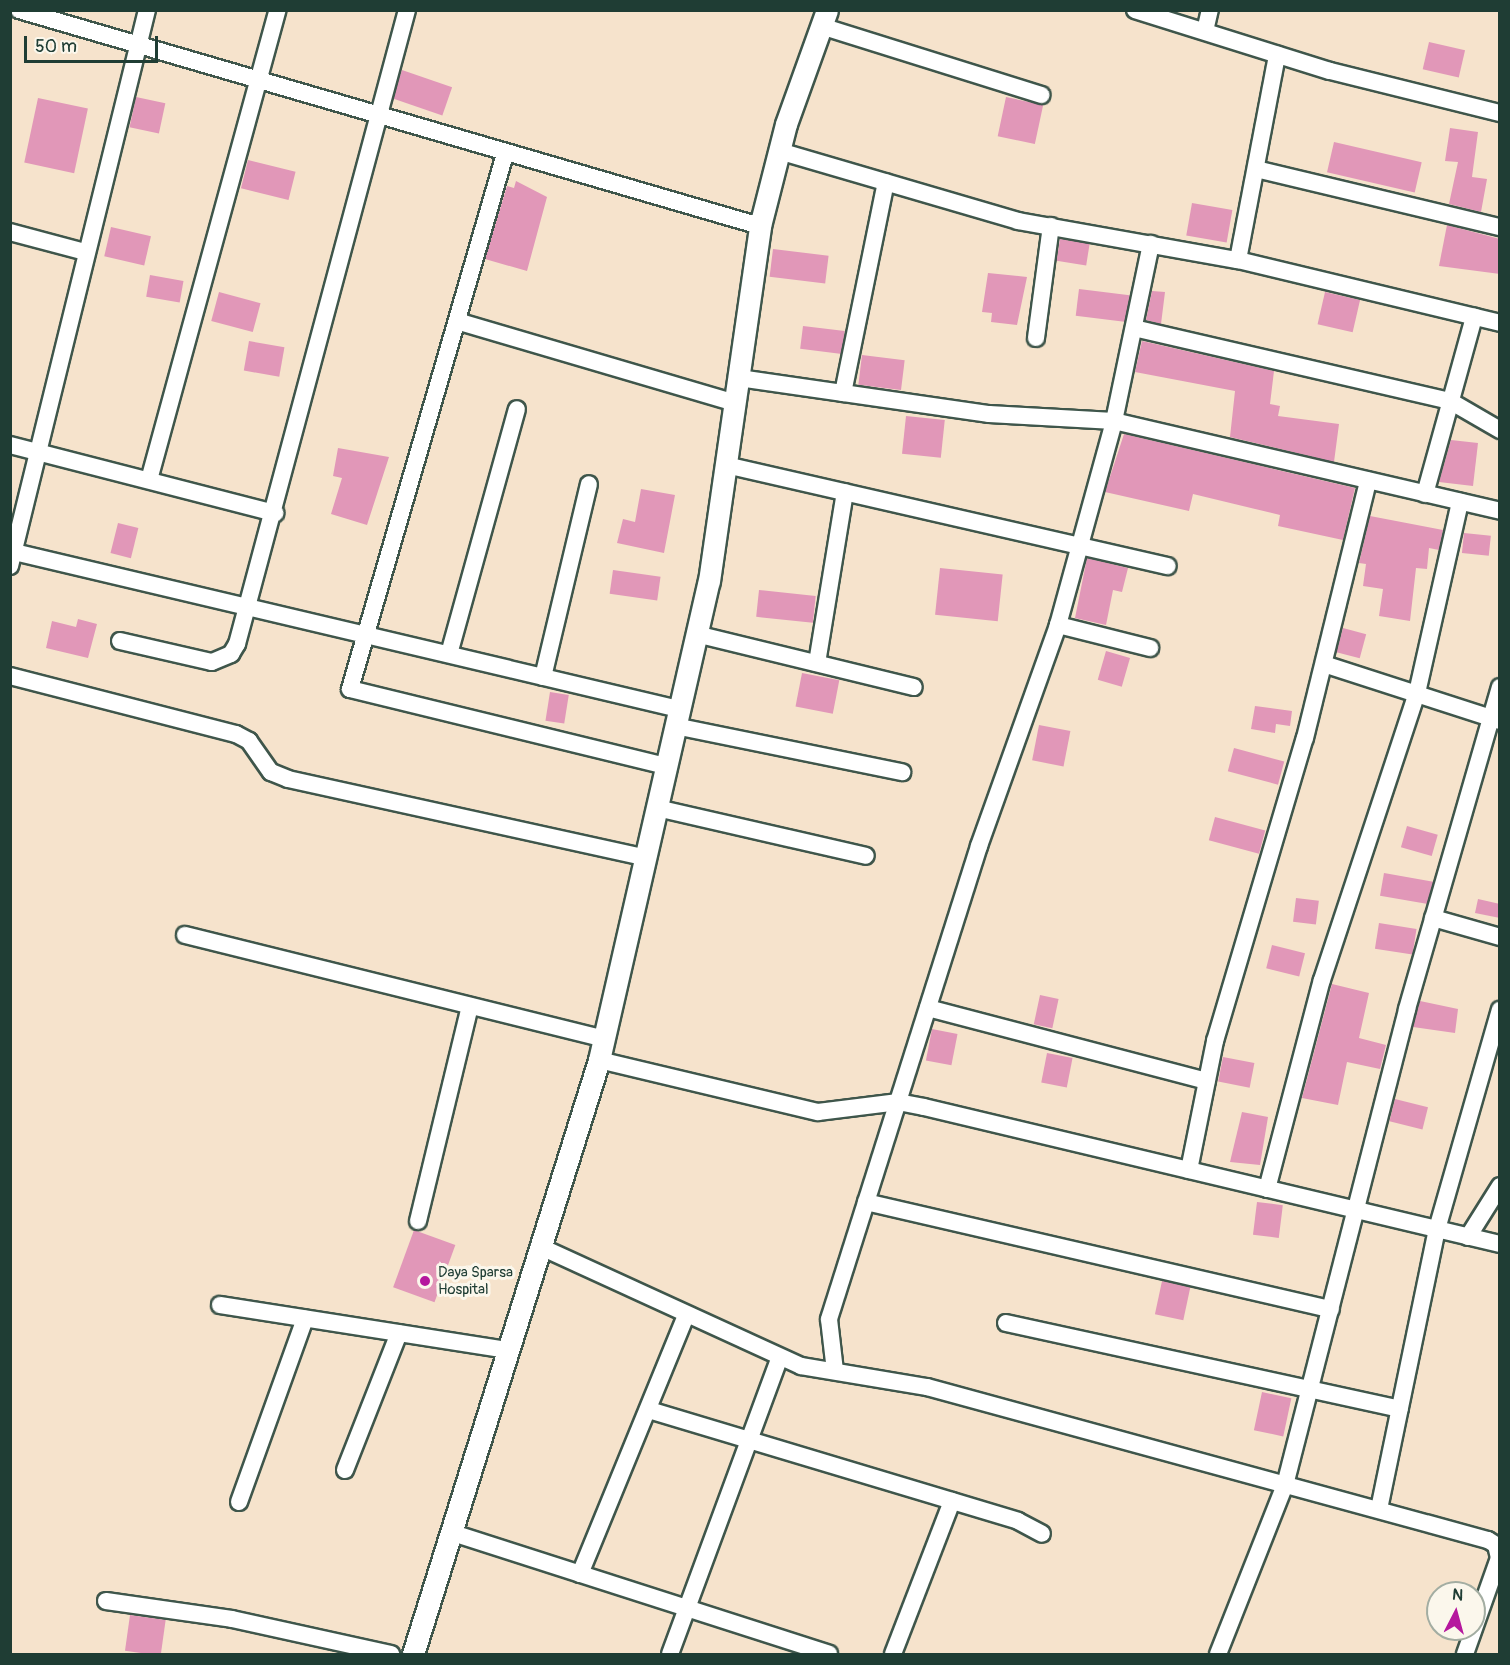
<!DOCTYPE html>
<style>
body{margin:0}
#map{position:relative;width:1510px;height:1665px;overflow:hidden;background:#f6e3cc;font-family:Pangolin,sans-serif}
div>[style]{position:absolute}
.building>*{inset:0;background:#e197b8;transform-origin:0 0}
.roads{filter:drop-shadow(2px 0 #3f564b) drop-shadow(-2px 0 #3f564b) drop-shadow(0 2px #3f564b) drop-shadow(0 -2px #3f564b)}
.minor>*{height:16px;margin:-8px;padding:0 8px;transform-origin:8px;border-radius:8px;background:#fff}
.tertiary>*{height:21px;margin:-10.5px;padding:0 10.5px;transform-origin:10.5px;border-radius:10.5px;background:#fff}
.dots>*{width:16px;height:16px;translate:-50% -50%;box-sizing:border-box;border:3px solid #fbf7ec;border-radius:50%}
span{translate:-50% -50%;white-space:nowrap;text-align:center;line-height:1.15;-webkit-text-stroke:6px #fbf7ec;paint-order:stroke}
.poi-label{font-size:15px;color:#1f3d34}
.left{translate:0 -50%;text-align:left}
.frame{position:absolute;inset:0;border:12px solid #1f3d34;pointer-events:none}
.north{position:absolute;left:1426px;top:1581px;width:60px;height:60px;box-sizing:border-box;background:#fbf7ec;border:2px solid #a3ada2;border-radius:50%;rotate:6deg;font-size:16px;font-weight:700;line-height:24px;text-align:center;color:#1f3d34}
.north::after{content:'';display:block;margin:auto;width:21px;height:27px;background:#b5179e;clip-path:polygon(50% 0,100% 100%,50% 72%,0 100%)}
.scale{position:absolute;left:24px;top:36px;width:134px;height:27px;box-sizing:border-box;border:3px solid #1f3d34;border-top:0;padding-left:8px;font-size:18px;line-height:21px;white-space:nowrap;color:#1f3d34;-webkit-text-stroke:4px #fbf7ec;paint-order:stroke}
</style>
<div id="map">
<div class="building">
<i style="left:1429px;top:42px;width:37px;height:28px;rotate:13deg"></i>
<i style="left:402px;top:70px;width:53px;height:30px;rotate:19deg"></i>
<i style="left:136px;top:97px;width:30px;height:31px;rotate:12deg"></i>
<i style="left:1006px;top:97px;width:38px;height:40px;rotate:12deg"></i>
<i style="left:38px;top:98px;width:51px;height:66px;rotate:12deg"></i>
<i style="clip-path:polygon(1450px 128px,1478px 132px,1472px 177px,1487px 179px,1481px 212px,1449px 204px,1458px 162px,1445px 161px)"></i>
<i style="left:1334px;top:142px;width:90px;height:31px;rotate:13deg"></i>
<i style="left:248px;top:160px;width:49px;height:29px;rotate:14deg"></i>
<i style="clip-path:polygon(516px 181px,547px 197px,527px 271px,485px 259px,507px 186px,514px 188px)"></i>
<i style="left:1192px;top:203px;width:41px;height:33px;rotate:10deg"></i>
<i style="clip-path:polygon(1447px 225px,1500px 239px,1500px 274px,1439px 266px)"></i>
<i style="left:111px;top:227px;width:41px;height:30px;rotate:13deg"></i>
<i style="left:1060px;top:239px;width:30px;height:22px;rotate:9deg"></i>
<i style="left:773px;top:249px;width:56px;height:28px;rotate:7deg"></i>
<i style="clip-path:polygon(988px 273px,1027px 277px,1017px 325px,991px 322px,992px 313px,982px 312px)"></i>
<i style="left:150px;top:275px;width:34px;height:22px;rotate:10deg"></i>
<i style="left:1079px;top:289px;width:51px;height:27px;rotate:7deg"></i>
<i style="clip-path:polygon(1152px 291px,1165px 292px,1161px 324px,1146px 320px)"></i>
<i style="left:219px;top:292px;width:43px;height:30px;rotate:15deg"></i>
<i style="left:1325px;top:292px;width:36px;height:33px;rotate:13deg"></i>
<i style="left:803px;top:326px;width:42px;height:23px;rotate:7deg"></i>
<i style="left:249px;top:341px;width:36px;height:30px;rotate:10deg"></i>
<i style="clip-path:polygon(1142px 341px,1274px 371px,1270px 404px,1280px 406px,1278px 416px,1339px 424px,1334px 462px,1230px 437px,1235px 391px,1135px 372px)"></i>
<i style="left:862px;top:355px;width:43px;height:30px;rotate:7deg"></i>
<i style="left:906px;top:416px;width:39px;height:38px;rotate:6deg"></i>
<i style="clip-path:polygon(1124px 434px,1355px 488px,1343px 540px,1278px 526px,1280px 515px,1193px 494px,1189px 511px,1105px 492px)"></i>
<i style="clip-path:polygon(1451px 440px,1478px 443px,1473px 486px,1439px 482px)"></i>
<i style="clip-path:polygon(338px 448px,389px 457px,367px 525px,331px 514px,342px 478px,333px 476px)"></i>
<i style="clip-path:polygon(641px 489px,675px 495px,664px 553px,617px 543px,623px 519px,635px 522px)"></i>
<i style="clip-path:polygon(1370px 516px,1443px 530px,1439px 550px,1429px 548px,1427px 569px,1416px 568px,1410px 621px,1379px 616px,1383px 589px,1363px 586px,1366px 564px,1359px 563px)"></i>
<i style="left:118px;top:523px;width:21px;height:31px;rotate:14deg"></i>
<i style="left:1464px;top:533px;width:27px;height:20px;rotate:6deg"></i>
<i style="clip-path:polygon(1087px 558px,1128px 568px,1122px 592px,1113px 590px,1106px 625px,1075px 618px)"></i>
<i style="left:940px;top:568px;width:63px;height:47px;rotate:6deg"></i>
<i style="left:613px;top:570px;width:48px;height:24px;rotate:8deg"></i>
<i style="left:759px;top:590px;width:57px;height:27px;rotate:6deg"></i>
<i style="clip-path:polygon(78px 619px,97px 624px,88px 658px,46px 648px,52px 621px,76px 627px)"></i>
<i style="left:1343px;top:628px;width:24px;height:25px;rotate:15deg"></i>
<i style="left:1106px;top:651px;width:25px;height:30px;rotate:16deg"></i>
<i style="left:802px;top:673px;width:38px;height:34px;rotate:11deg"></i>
<i style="left:550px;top:692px;width:19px;height:29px;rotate:9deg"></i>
<i style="clip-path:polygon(1255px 706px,1292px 711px,1290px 726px,1276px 724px,1275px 733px,1251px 729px)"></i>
<i style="left:1039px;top:725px;width:32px;height:36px;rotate:11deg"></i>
<i style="left:1234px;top:748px;width:52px;height:24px;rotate:15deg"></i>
<i style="left:1215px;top:817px;width:52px;height:24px;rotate:15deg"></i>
<i style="left:1407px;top:826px;width:32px;height:22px;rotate:16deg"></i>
<i style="left:1384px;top:873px;width:50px;height:23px;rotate:10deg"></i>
<i style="left:1296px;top:898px;width:23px;height:24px;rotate:7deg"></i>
<i style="clip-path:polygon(1478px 899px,1500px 904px,1500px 918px,1475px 913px)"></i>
<i style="left:1379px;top:923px;width:38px;height:26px;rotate:9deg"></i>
<i style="left:1272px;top:945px;width:34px;height:24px;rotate:14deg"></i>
<i style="clip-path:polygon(1332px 984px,1369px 993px,1359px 1038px,1386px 1045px,1380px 1069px,1347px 1062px,1338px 1105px,1302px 1098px)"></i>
<i style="left:1040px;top:995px;width:19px;height:30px;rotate:12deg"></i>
<i style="clip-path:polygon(1420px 1001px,1458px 1009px,1455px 1033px,1413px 1027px)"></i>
<i style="left:932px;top:1029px;width:26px;height:32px;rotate:11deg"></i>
<i style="left:1047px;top:1053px;width:26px;height:30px;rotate:11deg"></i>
<i style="left:1223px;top:1057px;width:32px;height:25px;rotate:11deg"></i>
<i style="left:1395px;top:1099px;width:34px;height:23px;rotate:14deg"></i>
<i style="clip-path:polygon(1242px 1112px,1268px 1117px,1260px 1165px,1230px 1162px)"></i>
<i style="left:1257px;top:1202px;width:26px;height:33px;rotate:7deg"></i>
<i style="left:414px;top:1230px;width:44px;height:61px;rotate:20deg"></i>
<i style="left:1162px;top:1281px;width:29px;height:34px;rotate:12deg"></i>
<i style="left:1262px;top:1392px;width:30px;height:39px;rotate:12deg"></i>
<i style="left:130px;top:1615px;width:36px;height:36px;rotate:8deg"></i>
</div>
<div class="roads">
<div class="minor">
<i style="left:19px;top:10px;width:772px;rotate:16.25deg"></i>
<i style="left:1135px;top:10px;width:204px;rotate:17.4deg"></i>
<i style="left:1330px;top:71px;width:175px;rotate:13.9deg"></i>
<i style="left:821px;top:26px;width:231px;rotate:17.4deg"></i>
<i style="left:1205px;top:31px;width:22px;rotate:-77deg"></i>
<i style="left:779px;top:151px;width:249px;rotate:16.3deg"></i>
<i style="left:1018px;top:221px;width:223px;rotate:10.1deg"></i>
<i style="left:1238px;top:260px;width:269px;rotate:13.5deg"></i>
<i style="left:505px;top:154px;width:557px;rotate:106.16deg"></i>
<i style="left:350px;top:689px;width:325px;rotate:13.7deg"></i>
<i style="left:1256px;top:169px;width:251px;rotate:13.4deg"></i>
<i style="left:10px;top:232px;width:78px;rotate:14.9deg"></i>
<i style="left:1238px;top:260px;width:209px;rotate:-79.2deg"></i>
<i style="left:460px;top:322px;width:287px;rotate:16.4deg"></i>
<i style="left:1134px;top:328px;width:324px;rotate:13deg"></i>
<i style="left:1450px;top:401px;width:58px;rotate:30.1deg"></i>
<i style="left:1036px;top:338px;width:113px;rotate:-82.4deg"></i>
<i style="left:739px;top:378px;width:253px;rotate:8.2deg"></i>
<i style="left:989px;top:414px;width:125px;rotate:3.2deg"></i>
<i style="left:1114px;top:421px;width:396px;rotate:13.1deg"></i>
<i style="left:843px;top:393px;width:215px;rotate:-78.5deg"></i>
<i style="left:10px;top:445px;width:274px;rotate:14.4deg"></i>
<i style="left:726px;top:465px;width:453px;rotate:12.9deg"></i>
<i style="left:149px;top:480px;width:487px;rotate:-74.7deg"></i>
<i style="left:1425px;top:494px;width:184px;rotate:-74.5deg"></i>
<i style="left:10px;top:551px;width:687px;rotate:13.29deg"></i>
<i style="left:10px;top:566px;width:573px;rotate:-76.16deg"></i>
<i style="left:1058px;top:625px;width:95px;rotate:14deg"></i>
<i style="left:696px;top:634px;width:224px;rotate:13.7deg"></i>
<i style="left:120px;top:641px;width:94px;rotate:12.9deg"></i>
<i style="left:212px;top:662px;width:21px;rotate:-23deg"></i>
<i style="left:231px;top:654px;width:12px;rotate:-59deg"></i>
<i style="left:237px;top:644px;width:656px;rotate:-74.99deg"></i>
<i style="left:449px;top:654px;width:254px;rotate:-74.5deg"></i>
<i style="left:817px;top:663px;width:173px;rotate:-80.7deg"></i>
<i style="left:1324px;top:664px;width:185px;rotate:17.9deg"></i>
<i style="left:10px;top:676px;width:233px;rotate:14.4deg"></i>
<i style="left:236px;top:734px;width:15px;rotate:28deg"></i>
<i style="left:249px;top:741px;width:38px;rotate:55deg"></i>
<i style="left:271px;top:772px;width:18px;rotate:22deg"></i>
<i style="left:288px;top:779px;width:368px;rotate:12.4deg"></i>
<i style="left:543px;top:677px;width:198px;rotate:-76.6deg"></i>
<i style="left:675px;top:726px;width:232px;rotate:11.5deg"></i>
<i style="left:657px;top:808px;width:214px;rotate:12.9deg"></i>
<i style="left:1433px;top:918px;width:70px;rotate:15.8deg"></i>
<i style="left:185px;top:935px;width:432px;rotate:13.9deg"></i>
<i style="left:928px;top:1008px;width:288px;rotate:14.7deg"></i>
<i style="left:599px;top:1060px;width:225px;rotate:13.4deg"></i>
<i style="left:818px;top:1112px;width:81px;rotate:-7.1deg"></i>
<i style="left:898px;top:1102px;width:26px;rotate:11deg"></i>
<i style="left:924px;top:1107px;width:592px;rotate:13.38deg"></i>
<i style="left:1189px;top:1170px;width:132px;rotate:-78.6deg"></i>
<i style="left:1215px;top:1041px;width:316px;rotate:-73.5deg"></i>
<i style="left:1305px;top:738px;width:265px;rotate:-76.2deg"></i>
<i style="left:1267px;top:1189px;width:216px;rotate:-75.3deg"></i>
<i style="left:1322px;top:980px;width:302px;rotate:-71.7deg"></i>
<i style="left:1417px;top:693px;width:196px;rotate:-77.3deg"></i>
<i style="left:866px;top:1202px;width:477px;rotate:13deg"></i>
<i style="left:418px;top:1221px;width:221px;rotate:-76.4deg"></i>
<i style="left:1468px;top:1237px;width:60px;rotate:-57.9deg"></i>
<i style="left:539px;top:1246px;width:288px;rotate:24.6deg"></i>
<i style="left:801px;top:1366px;width:128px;rotate:9.5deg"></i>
<i style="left:927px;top:1387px;width:581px;rotate:15.26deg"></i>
<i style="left:1488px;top:1540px;width:9px;rotate:32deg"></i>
<i style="left:1496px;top:1545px;width:13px;rotate:77deg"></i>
<i style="left:1499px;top:1558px;width:102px;rotate:109.5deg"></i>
<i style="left:220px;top:1305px;width:290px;rotate:8.9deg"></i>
<i style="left:1006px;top:1323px;width:403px;rotate:12.3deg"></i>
<i style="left:835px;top:1371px;width:52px;rotate:-96.6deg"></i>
<i style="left:829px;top:1319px;width:496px;rotate:-72.4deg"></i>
<i style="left:979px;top:846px;width:235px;rotate:-70.3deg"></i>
<i style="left:1058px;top:625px;width:212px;rotate:-74.6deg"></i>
<i style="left:1114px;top:421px;width:181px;rotate:-78.2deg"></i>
<i style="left:649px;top:1410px;width:385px;rotate:16.7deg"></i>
<i style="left:1018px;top:1521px;width:27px;rotate:28deg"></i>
<i style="left:345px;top:1470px;width:147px;rotate:-68.5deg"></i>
<i style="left:239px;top:1502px;width:195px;rotate:-70.2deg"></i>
<i style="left:1379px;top:1509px;width:286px;rotate:-78.3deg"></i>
<i style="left:1437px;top:1229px;width:228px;rotate:-74deg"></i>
<i style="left:450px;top:1532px;width:398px;rotate:17.8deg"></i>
<i style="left:580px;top:1574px;width:279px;rotate:-67.7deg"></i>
<i style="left:106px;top:1601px;width:127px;rotate:8.1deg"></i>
<i style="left:232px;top:1619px;width:163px;rotate:12.4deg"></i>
<i style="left:670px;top:1654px;width:314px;rotate:-69.7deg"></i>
<i style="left:893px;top:1654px;width:164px;rotate:-68.9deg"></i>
<i style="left:1218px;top:1654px;width:182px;rotate:-68.4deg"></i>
<i style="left:1285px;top:1485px;width:491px;rotate:-75.6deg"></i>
<i style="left:1407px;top:1009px;width:335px;rotate:-73.9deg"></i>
</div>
<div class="tertiary">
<i style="left:413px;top:1654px;width:622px;rotate:-72.61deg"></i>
<i style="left:599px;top:1060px;width:491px;rotate:-77.1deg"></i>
<i style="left:709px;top:581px;width:359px;rotate:-81.8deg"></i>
<i style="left:760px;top:226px;width:105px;rotate:-75.7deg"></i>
<i style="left:786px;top:124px;width:121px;rotate:-70.2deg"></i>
</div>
</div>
<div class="dots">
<i style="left:425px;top:1281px;background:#b5179e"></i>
</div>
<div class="poi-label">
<span class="left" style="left:438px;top:1281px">Daya Sparsa<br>Hospital</span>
</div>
<div class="frame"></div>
<div class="north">N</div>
<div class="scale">50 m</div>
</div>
